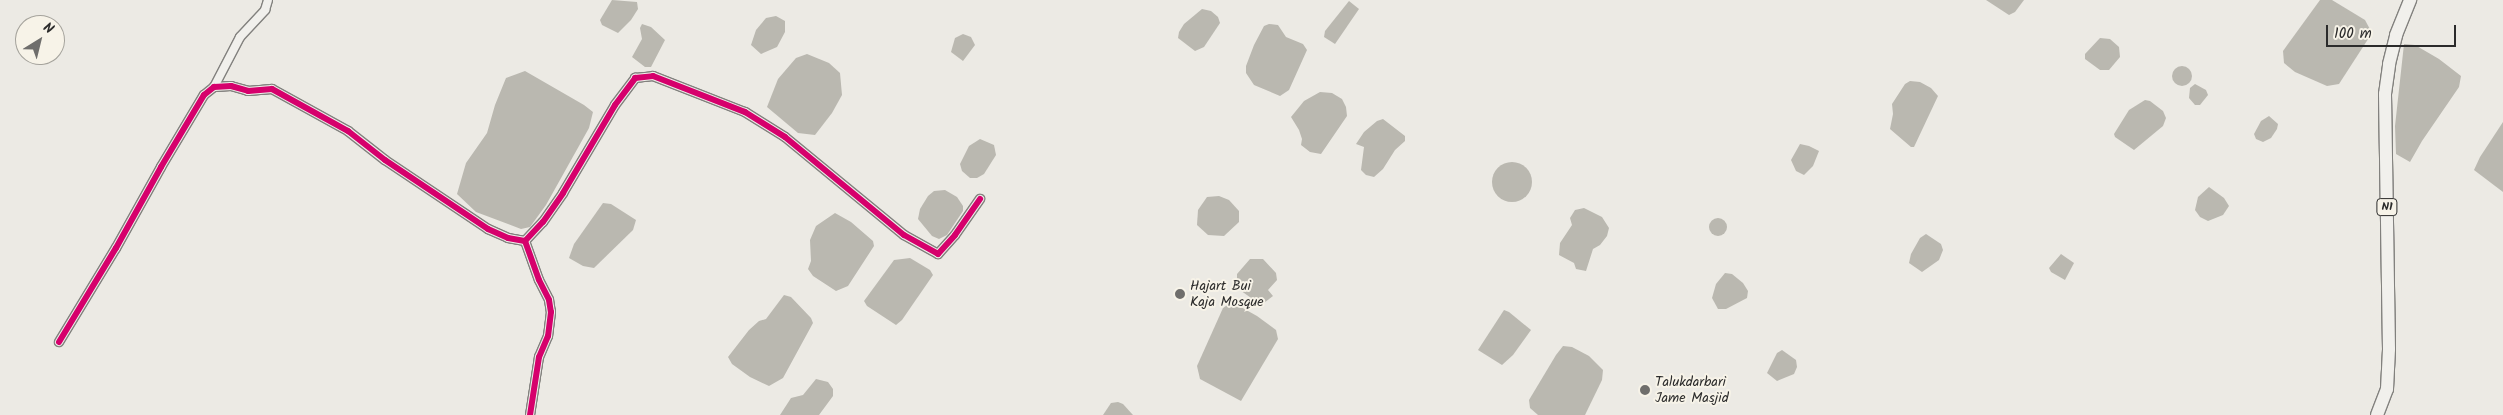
<!DOCTYPE html>
<style>
body{margin:0}
#map{position:relative;width:2503px;height:415px;overflow:hidden;background:#eceae4;font-family:Kalam,sans-serif}
div>[style]{position:absolute}
.water>*{inset:0;background:#bab8b0}
.round{border-radius:50%}
.roads{filter:drop-shadow(1px 0 #82817e) drop-shadow(-1px 0 #82817e) drop-shadow(0 1px #82817e) drop-shadow(0 -1px #82817e)}
.minor>*{height:8px;margin:-4px;padding:0 4px;transform-origin:4px;border-radius:4px;background:#f1f0ec}
.trunk>*{height:12px;margin:-6px;padding:0 6px;transform-origin:6px;border-radius:6px;background:#f1f0ec}
.cycleway>*{height:6px;margin:-3px;padding:0 3px;transform-origin:3px;border-radius:3px;background:#d6006c}
.dots>*{width:14px;height:14px;translate:-50% -50%;box-sizing:border-box;border:2px solid #f7f3e8;border-radius:50%}
span{translate:-50% -50%;white-space:nowrap;text-align:center;line-height:1.15;-webkit-text-stroke:4px #f7f3e8;paint-order:stroke}
.shield-label span{padding:1px 4px;background:#f7f3e8;border:1px solid;border-radius:4px;-webkit-text-stroke-width:0}
.shield-label{font-size:12px;color:#2b2b2b;font-weight:700}
.poi-label{font-size:14px;color:#2b2b2b}
.left{translate:0 -50%;text-align:left}
.north{position:absolute;left:15px;top:15px;width:50px;height:50px;box-sizing:border-box;background:#f7f3e8;border:1px solid #a5a39c;border-radius:50%;rotate:36deg;font-size:14px;font-weight:700;line-height:20px;text-align:center;color:#2b2b2b}
.north::after{content:'';display:block;margin:auto;width:18px;height:22px;background:#6f6e6c;clip-path:polygon(50% 0,100% 100%,50% 72%,0 100%)}
.scale{position:absolute;left:2326px;top:25px;width:130px;height:22px;box-sizing:border-box;border:2px solid #2b2b2b;border-top:0;padding-left:6px;font-size:15px;line-height:18px;white-space:nowrap;color:#2b2b2b;-webkit-text-stroke:4px #f7f3e8;paint-order:stroke}
</style>
<div id="map">
<div class="water">
<i style="clip-path:polygon(612px 0,637px 2px,638px 9px,631px 20px,618px 33px,602px 25px,600px 20px)"></i>
<i style="clip-path:polygon(1986px 0,2024px 0,2015px 12px,2009px 15px)"></i>
<i style="clip-path:polygon(2320px 0,2332px 0,2365px 20px,2372px 33px,2339px 84px,2327px 86px,2295px 72px,2284px 63px,2283px 51px)"></i>
<i style="clip-path:polygon(1349px 1px,1359px 9px,1335px 44px,1324px 37px,1325px 31px)"></i>
<i style="clip-path:polygon(1202px 9px,1211px 11px,1218px 17px,1220px 23px,1204px 47px,1195px 51px,1178px 38px,1179px 32px,1184px 24px)"></i>
<i style="clip-path:polygon(776px 16px,785px 21px,785px 32px,777px 47px,761px 54px,751px 45px,756px 30px,766px 18px)"></i>
<i style="clip-path:polygon(642px 24px,651px 27px,665px 40px,651px 67px,645px 67px,632px 57px,642px 39px,640px 28px)"></i>
<i style="clip-path:polygon(1269px 24px,1278px 25px,1286px 37px,1303px 44px,1307px 50px,1289px 90px,1280px 96px,1254px 85px,1246px 73px,1246px 66px,1254px 45px,1264px 26px)"></i>
<i style="clip-path:polygon(963px 34px,971px 37px,975px 45px,963px 61px,951px 52px,955px 38px)"></i>
<i style="clip-path:polygon(2100px 38px,2110px 39px,2119px 47px,2120px 57px,2109px 70px,2100px 70px,2085px 59px,2085px 54px)"></i>
<i style="clip-path:polygon(2404px 44px,2415px 45px,2439px 59px,2461px 76px,2459px 87px,2422px 141px,2410px 162px,2396px 154px,2395px 126px)"></i>
<i style="clip-path:polygon(807px 54px,829px 63px,840px 73px,842px 95px,832px 113px,815px 135px,798px 133px,767px 107px,778px 79px,796px 58px)"></i>
<i class="round" style="left:2172px;top:66px;width:20px;height:20px"></i>
<i style="clip-path:polygon(525px 71px,584px 105px,593px 112px,589px 128px,546px 205px,530px 227px,521px 229px,476px 212px,457px 194px,466px 163px,487px 133px,495px 105px,506px 78px)"></i>
<i style="clip-path:polygon(1910px 81px,1920px 82px,1931px 88px,1938px 96px,1914px 147px,1911px 147px,1890px 129px,1893px 114px,1892px 104px,1905px 84px)"></i>
<i style="clip-path:polygon(2195px 84px,2206px 90px,2208px 95px,2200px 105px,2195px 105px,2189px 98px,2190px 88px)"></i>
<i style="clip-path:polygon(1320px 92px,1332px 93px,1342px 99px,1346px 107px,1347px 116px,1321px 154px,1310px 152px,1301px 145px,1302px 139px,1299px 130px,1291px 117px,1304px 101px)"></i>
<i style="clip-path:polygon(2145px 100px,2150px 101px,2163px 111px,2166px 118px,2163px 126px,2134px 150px,2115px 137px,2114px 134px,2129px 110px)"></i>
<i style="clip-path:polygon(2269px 116px,2278px 124px,2277px 129px,2271px 138px,2263px 142px,2256px 139px,2254px 134px,2261px 121px)"></i>
<i style="clip-path:polygon(1383px 119px,1405px 136px,1405px 141px,1395px 150px,1383px 169px,1374px 177px,1366px 175px,1361px 170px,1364px 147px,1356px 144px,1364px 132px,1377px 121px)"></i>
<i style="clip-path:polygon(2503px 122px,2503px 192px,2474px 170px,2480px 157px)"></i>
<i style="clip-path:polygon(980px 139px,994px 145px,996px 155px,984px 174px,977px 178px,970px 178px,962px 171px,960px 164px,969px 146px)"></i>
<i style="clip-path:polygon(1800px 144px,1809px 146px,1819px 151px,1813px 166px,1804px 175px,1796px 171px,1791px 160px)"></i>
<i class="round" style="left:1492px;top:162px;width:40px;height:40px"></i>
<i style="clip-path:polygon(2209px 187px,2224px 198px,2229px 206px,2223px 215px,2208px 221px,2200px 217px,2195px 210px,2198px 197px)"></i>
<i style="clip-path:polygon(945px 190px,957px 197px,963px 206px,963px 211px,947px 235px,939px 239px,932px 236px,918px 219px,920px 209px,928px 196px,934px 191px)"></i>
<i style="clip-path:polygon(1219px 196px,1229px 200px,1239px 211px,1239px 222px,1224px 236px,1208px 235px,1197px 225px,1198px 210px,1207px 197px)"></i>
<i style="clip-path:polygon(603px 203px,611px 204px,636px 220px,633px 230px,594px 268px,583px 266px,569px 258px,574px 244px)"></i>
<i style="clip-path:polygon(1584px 208px,1602px 217px,1609px 228px,1607px 236px,1600px 245px,1593px 249px,1586px 271px,1576px 269px,1574px 263px,1559px 255px,1560px 243px,1572px 225px,1570px 218px,1575px 210px)"></i>
<i style="clip-path:polygon(835px 213px,851px 222px,873px 241px,874px 246px,848px 286px,836px 291px,813px 276px,808px 269px,811px 261px,810px 240px,816px 226px)"></i>
<i class="round" style="left:1709px;top:218px;width:18px;height:18px"></i>
<i style="clip-path:polygon(1926px 234px,1941px 244px,1943px 250px,1939px 260px,1922px 272px,1909px 263px,1911px 254px,1920px 238px)"></i>
<i style="clip-path:polygon(2061px 254px,2074px 263px,2065px 280px,2051px 272px,2049px 268px)"></i>
<i style="clip-path:polygon(910px 258px,930px 270px,933px 275px,902px 320px,896px 325px,867px 306px,864px 301px,894px 260px)"></i>
<i style="clip-path:polygon(1250px 259px,1263px 259px,1276px 273px,1277px 280px,1268px 290px,1273px 296px,1264px 303px,1254px 300px,1237px 288px,1237px 274px)"></i>
<i style="clip-path:polygon(1725px 273px,1732px 274px,1743px 283px,1748px 291px,1747px 298px,1726px 309px,1718px 309px,1712px 298px,1716px 284px)"></i>
<i style="clip-path:polygon(784px 295px,791px 297px,811px 318px,813px 323px,783px 378px,769px 386px,750px 377px,732px 364px,728px 357px,749px 330px,759px 321px,766px 319px)"></i>
<i style="clip-path:polygon(1229px 304px,1239px 306px,1257px 316px,1276px 330px,1278px 339px,1241px 401px,1200px 379px,1197px 366px,1223px 308px)"></i>
<i style="clip-path:polygon(1504px 310px,1509px 312px,1531px 330px,1513px 355px,1502px 365px,1478px 350px)"></i>
<i style="clip-path:polygon(1563px 346px,1572px 347px,1589px 356px,1603px 370px,1602px 380px,1585px 415px,1538px 415px,1530px 408px,1529px 400px,1556px 355px)"></i>
<i style="clip-path:polygon(1782px 350px,1796px 360px,1797px 367px,1794px 374px,1777px 381px,1767px 373px,1777px 353px)"></i>
<i style="clip-path:polygon(816px 379px,828px 382px,833px 389px,833px 396px,819px 415px,780px 415px,791px 398px,803px 395px)"></i>
<i style="clip-path:polygon(1118px 402px,1123px 404px,1133px 415px,1103px 415px,1111px 403px)"></i>
</div>
<div class="roads">
<div class="minor">
<i style="left:214px;top:87px;width:56px;rotate:-62.5deg"></i>
<i style="left:240px;top:37px;width:37px;rotate:-47deg"></i>
<i style="left:265px;top:10px;width:10px;rotate:-73deg"></i>
<i style="left:525px;top:241px;width:26px;rotate:-47deg"></i>
<i style="left:543px;top:222px;width:35px;rotate:-55deg"></i>
<i style="left:563px;top:193px;width:102px;rotate:-59.4deg"></i>
<i style="left:615px;top:105px;width:34px;rotate:-53deg"></i>
<i style="left:635px;top:78px;width:18px;rotate:-6deg"></i>
<i style="left:653px;top:76px;width:99px;rotate:21.4deg"></i>
<i style="left:745px;top:112px;width:47px;rotate:32deg"></i>
<i style="left:785px;top:137px;width:154px;rotate:39.5deg"></i>
<i style="left:904px;top:235px;width:39px;rotate:29deg"></i>
<i style="left:938px;top:254px;width:25px;rotate:-48deg"></i>
<i style="left:955px;top:235px;width:44px;rotate:-55.2deg"></i>
<i style="left:59px;top:342px;width:110px;rotate:-58.8deg"></i>
<i style="left:116px;top:248px;width:93px;rotate:-60.9deg"></i>
<i style="left:161px;top:167px;width:84px;rotate:-59.2deg"></i>
<i style="left:204px;top:95px;width:13px;rotate:-39deg"></i>
<i style="left:214px;top:87px;width:17px;rotate:-3deg"></i>
<i style="left:231px;top:86px;width:18px;rotate:16deg"></i>
<i style="left:248px;top:91px;width:24px;rotate:-5deg"></i>
<i style="left:272px;top:89px;width:87px;rotate:28.9deg"></i>
<i style="left:348px;top:131px;width:47px;rotate:38.1deg"></i>
<i style="left:385px;top:160px;width:124px;rotate:33.8deg"></i>
<i style="left:488px;top:229px;width:22px;rotate:24deg"></i>
<i style="left:508px;top:238px;width:17px;rotate:10deg"></i>
<i style="left:525px;top:241px;width:41px;rotate:70.3deg"></i>
<i style="left:539px;top:280px;width:22px;rotate:63deg"></i>
<i style="left:549px;top:300px;width:12px;rotate:81deg"></i>
<i style="left:551px;top:312px;width:24px;rotate:97deg"></i>
<i style="left:548px;top:336px;width:23px;rotate:113deg"></i>
<i style="left:539px;top:357px;width:59px;rotate:98.8deg"></i>
</div>
<div class="trunk">
<i style="left:2377px;top:415px;width:28px;rotate:-69deg"></i>
<i style="left:2387px;top:389px;width:40px;rotate:-87.1deg"></i>
<i style="left:2389px;top:349px;width:255px;rotate:-90.9deg"></i>
<i style="left:2385px;top:94px;width:30px;rotate:-82deg"></i>
<i style="left:2389px;top:64px;width:30px;rotate:-76deg"></i>
<i style="left:2396px;top:35px;width:38px;rotate:-68deg"></i>
</div>
</div>
<div class="cycleway">
<i style="left:525px;top:241px;width:26px;rotate:-47deg"></i>
<i style="left:543px;top:222px;width:35px;rotate:-55deg"></i>
<i style="left:563px;top:193px;width:102px;rotate:-59.4deg"></i>
<i style="left:615px;top:105px;width:34px;rotate:-53deg"></i>
<i style="left:635px;top:78px;width:18px;rotate:-6deg"></i>
<i style="left:653px;top:76px;width:99px;rotate:21.4deg"></i>
<i style="left:745px;top:112px;width:47px;rotate:32deg"></i>
<i style="left:785px;top:137px;width:154px;rotate:39.5deg"></i>
<i style="left:904px;top:235px;width:39px;rotate:29deg"></i>
<i style="left:938px;top:254px;width:25px;rotate:-48deg"></i>
<i style="left:955px;top:235px;width:44px;rotate:-55.2deg"></i>
<i style="left:59px;top:342px;width:110px;rotate:-58.8deg"></i>
<i style="left:116px;top:248px;width:93px;rotate:-60.9deg"></i>
<i style="left:161px;top:167px;width:84px;rotate:-59.2deg"></i>
<i style="left:204px;top:95px;width:13px;rotate:-39deg"></i>
<i style="left:214px;top:87px;width:17px;rotate:-3deg"></i>
<i style="left:231px;top:86px;width:18px;rotate:16deg"></i>
<i style="left:248px;top:91px;width:24px;rotate:-5deg"></i>
<i style="left:272px;top:89px;width:87px;rotate:28.9deg"></i>
<i style="left:348px;top:131px;width:47px;rotate:38.1deg"></i>
<i style="left:385px;top:160px;width:124px;rotate:33.8deg"></i>
<i style="left:488px;top:229px;width:22px;rotate:24deg"></i>
<i style="left:508px;top:238px;width:17px;rotate:10deg"></i>
<i style="left:525px;top:241px;width:41px;rotate:70.3deg"></i>
<i style="left:539px;top:280px;width:22px;rotate:63deg"></i>
<i style="left:549px;top:300px;width:12px;rotate:81deg"></i>
<i style="left:551px;top:312px;width:24px;rotate:97deg"></i>
<i style="left:548px;top:336px;width:23px;rotate:113deg"></i>
<i style="left:539px;top:357px;width:59px;rotate:98.8deg"></i>
</div>
<div class="dots">
<i style="left:1180px;top:294px;background:#6f6e6c"></i>
<i style="left:1645px;top:390px;background:#6f6e6c"></i>
</div>
<div class="shield-label">
<span style="left:2387px;top:207px">N1</span>
</div>
<div class="poi-label">
<span class="left" style="left:1190px;top:294px">Hajart Bui<br>Kaja Mosque</span>
<span class="left" style="left:1655px;top:390px">Talukdarbari<br>Jame Masjid</span>
</div>
<div class="north">N</div>
<div class="scale">100 m</div>
</div>
